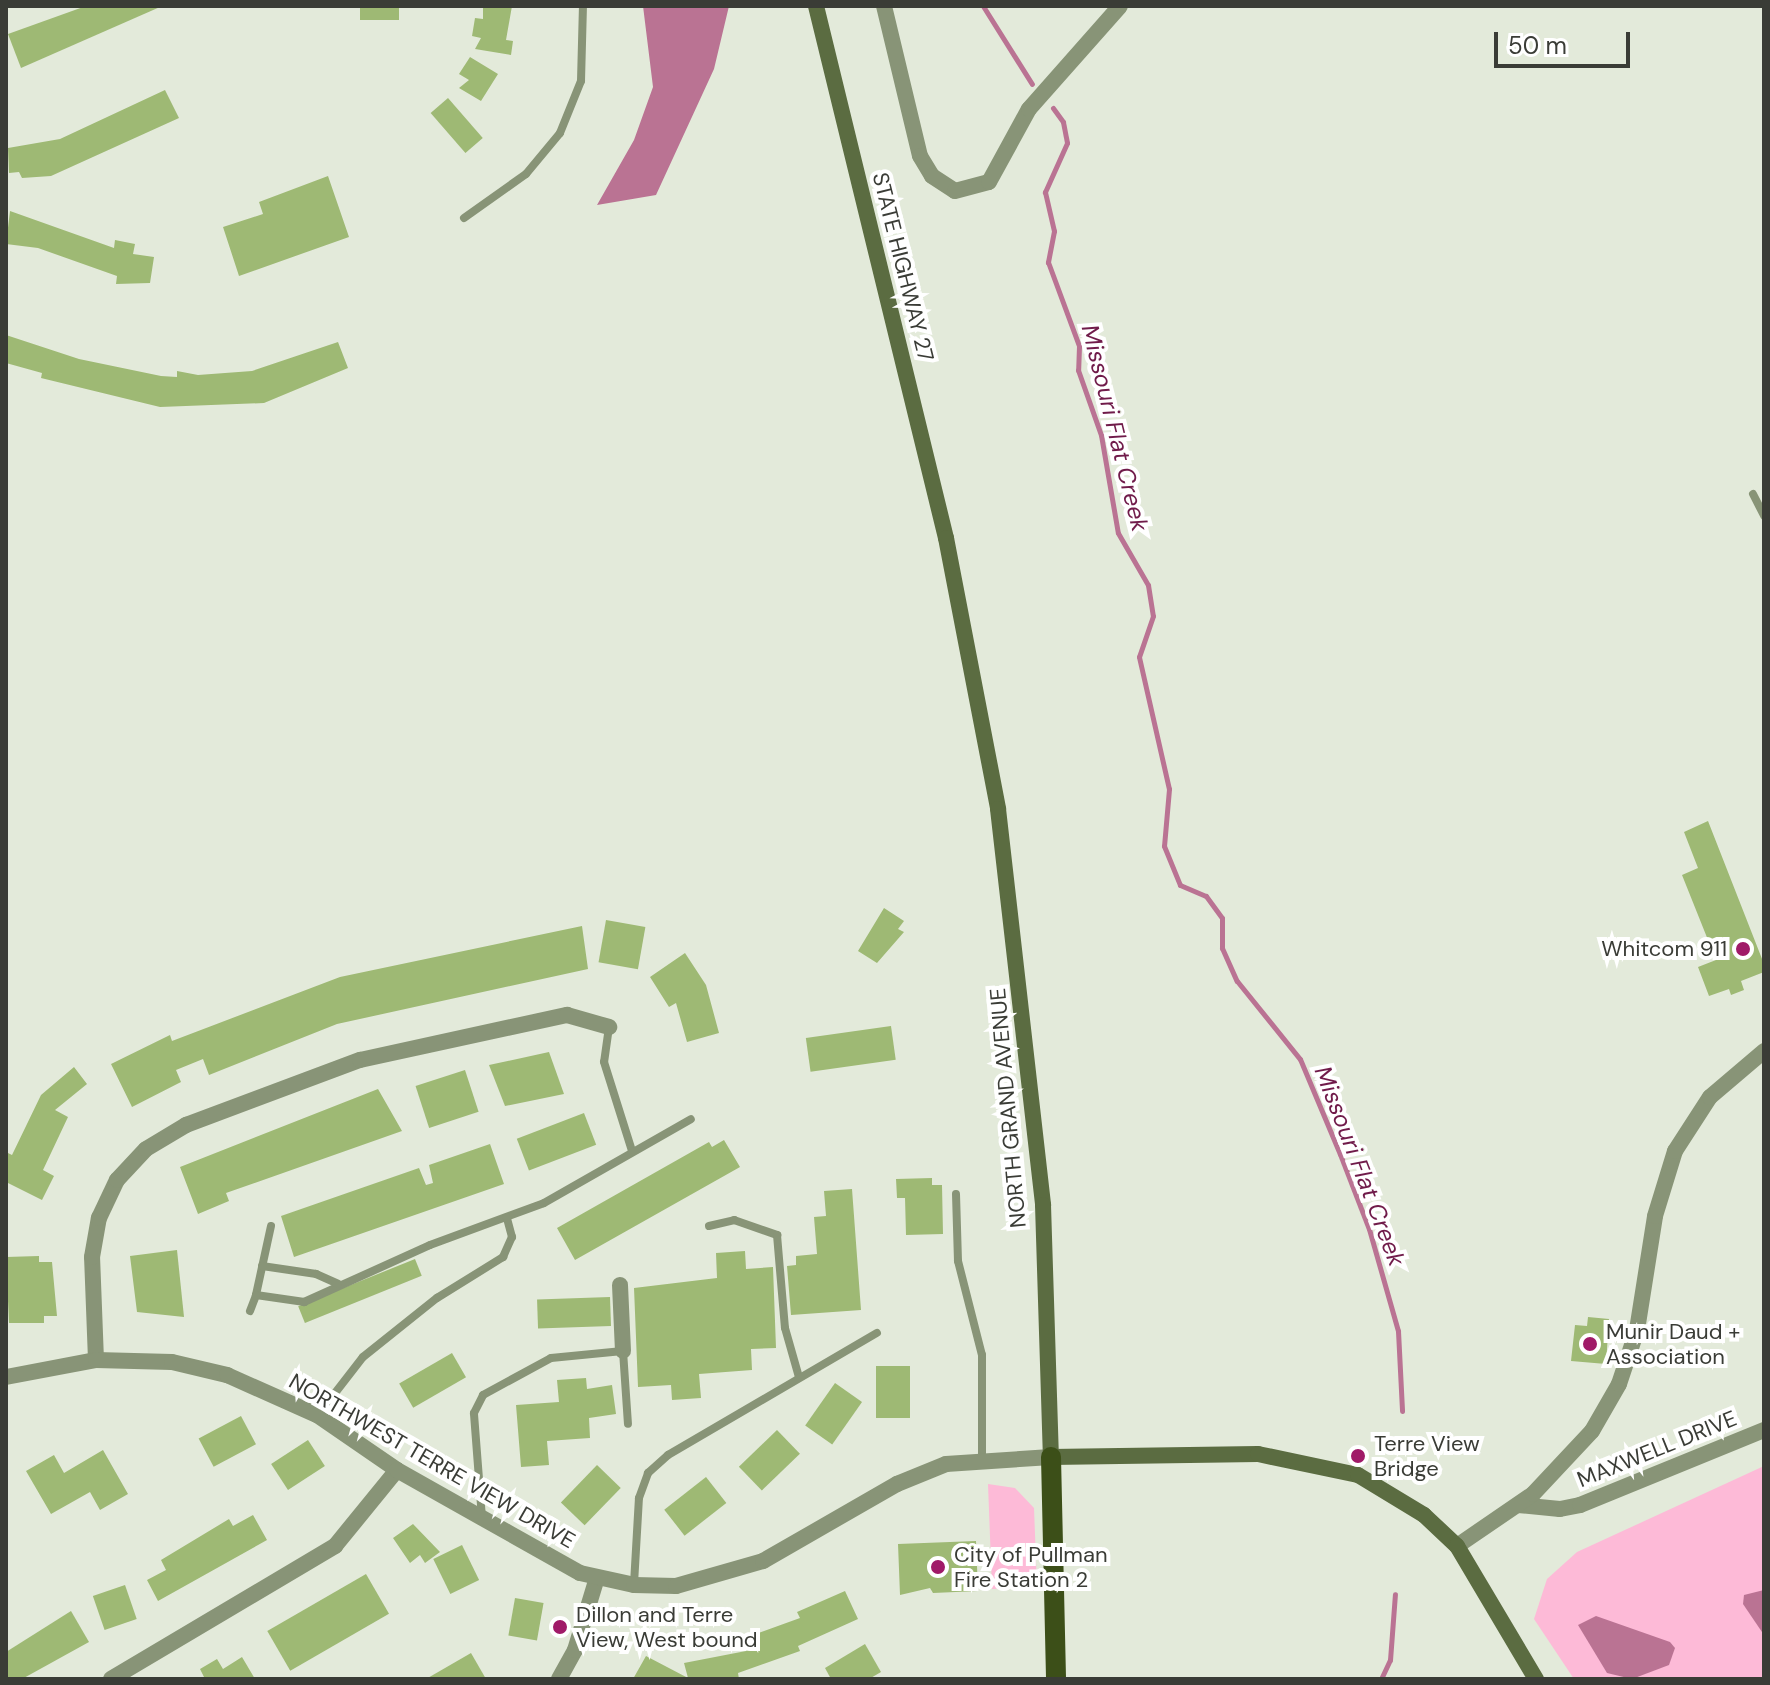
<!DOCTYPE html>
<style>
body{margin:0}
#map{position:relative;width:1770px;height:1685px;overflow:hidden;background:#e3eada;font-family:"DM Sans",sans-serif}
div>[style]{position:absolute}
.green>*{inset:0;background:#fdbad7}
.water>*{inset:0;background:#ba7393}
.stream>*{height:5px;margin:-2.5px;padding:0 2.5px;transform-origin:2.5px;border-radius:2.5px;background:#ba7393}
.building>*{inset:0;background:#9eb974;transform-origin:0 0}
.service>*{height:8px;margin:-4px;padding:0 4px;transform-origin:4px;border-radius:4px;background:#889477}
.minor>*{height:16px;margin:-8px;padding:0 8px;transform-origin:8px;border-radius:8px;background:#889477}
.tertiary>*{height:16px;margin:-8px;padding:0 8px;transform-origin:8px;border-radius:8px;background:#889477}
.secondary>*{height:16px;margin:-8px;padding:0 8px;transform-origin:8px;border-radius:8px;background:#5b6c41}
.primary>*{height:20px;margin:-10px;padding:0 10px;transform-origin:10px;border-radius:10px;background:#3c4f18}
.dots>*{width:22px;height:22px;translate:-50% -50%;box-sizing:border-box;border:4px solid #fff;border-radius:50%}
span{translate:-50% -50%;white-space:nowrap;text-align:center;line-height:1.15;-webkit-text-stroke:8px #fff;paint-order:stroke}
.street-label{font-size:22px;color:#3a3c36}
.poi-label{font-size:22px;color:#3a3c36}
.right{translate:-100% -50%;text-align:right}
.left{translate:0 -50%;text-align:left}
.water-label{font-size:24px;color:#701b4a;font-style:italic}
.frame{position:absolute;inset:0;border:8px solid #3a3c36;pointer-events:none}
.scale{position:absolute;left:1494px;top:32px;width:136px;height:36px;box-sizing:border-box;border:4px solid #3a3c36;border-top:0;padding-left:10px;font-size:24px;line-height:28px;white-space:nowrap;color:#3a3c36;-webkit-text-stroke:6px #fff;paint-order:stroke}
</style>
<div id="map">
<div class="green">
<i style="clip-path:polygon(1764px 1466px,1764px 1679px,1574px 1679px,1534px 1619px,1547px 1579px,1577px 1552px)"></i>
<i style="clip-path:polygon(988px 1484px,1015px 1488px,1034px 1508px,1037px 1587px,992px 1589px)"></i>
</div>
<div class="water">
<i style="clip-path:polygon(643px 6px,729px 6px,714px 69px,656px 195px,597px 205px,634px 140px,653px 87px)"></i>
<i style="clip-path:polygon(1764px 1590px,1764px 1635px,1743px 1604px,1744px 1595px)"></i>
<i style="clip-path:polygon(1596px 1616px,1670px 1642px,1675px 1648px,1669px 1665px,1632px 1679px,1607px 1673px,1578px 1625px)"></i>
</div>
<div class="stream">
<i style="left:983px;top:6px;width:92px;rotate:57.9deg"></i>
<i style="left:1053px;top:108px;width:17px;rotate:54deg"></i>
<i style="left:1063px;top:122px;width:21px;rotate:79deg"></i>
<i style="left:1067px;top:143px;width:54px;rotate:114.2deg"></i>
<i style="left:1045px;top:192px;width:40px;rotate:77deg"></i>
<i style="left:1054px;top:231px;width:32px;rotate:101deg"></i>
<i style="left:1048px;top:262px;width:90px;rotate:69.7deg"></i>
<i style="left:1079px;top:346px;width:24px;rotate:92deg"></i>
<i style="left:1078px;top:370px;width:69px;rotate:70.5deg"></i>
<i style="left:1101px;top:435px;width:99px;rotate:80.2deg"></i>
<i style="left:1118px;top:533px;width:60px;rotate:60deg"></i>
<i style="left:1148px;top:585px;width:31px;rotate:81deg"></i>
<i style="left:1153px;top:616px;width:43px;rotate:108.9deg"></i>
<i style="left:1139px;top:657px;width:135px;rotate:77.2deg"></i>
<i style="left:1169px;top:789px;width:57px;rotate:95deg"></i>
<i style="left:1164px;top:846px;width:42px;rotate:67.7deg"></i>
<i style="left:1180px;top:885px;width:28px;rotate:23deg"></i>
<i style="left:1206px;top:896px;width:27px;rotate:54deg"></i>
<i style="left:1222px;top:918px;width:30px;rotate:90deg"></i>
<i style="left:1222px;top:948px;width:36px;rotate:66deg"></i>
<i style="left:1237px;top:981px;width:100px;rotate:51.1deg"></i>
<i style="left:1300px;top:1059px;width:103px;rotate:67.2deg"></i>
<i style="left:1340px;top:1154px;width:80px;rotate:68.9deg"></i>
<i style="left:1369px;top:1229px;width:106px;rotate:74.1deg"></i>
<i style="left:1398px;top:1331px;width:80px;rotate:87.1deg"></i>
<i style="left:1381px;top:1679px;width:21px;rotate:-65deg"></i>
<i style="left:1390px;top:1660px;width:66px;rotate:-85.7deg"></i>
</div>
<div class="building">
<i style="clip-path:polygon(86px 6px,160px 7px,21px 68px,8px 34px)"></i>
<i style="left:360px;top:6px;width:39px;height:14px"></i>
<i style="clip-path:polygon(483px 6px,512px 6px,506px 40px,513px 41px,511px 55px,475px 49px,481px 38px,472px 36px,475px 18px,483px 19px)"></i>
<i style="clip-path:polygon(470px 57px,498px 74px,481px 101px,459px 88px,469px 80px,459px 74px)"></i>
<i style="clip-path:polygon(165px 90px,179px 118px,51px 176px,22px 178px,19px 172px,9px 173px,8px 148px,60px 139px)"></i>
<i style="left:448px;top:98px;width:53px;height:23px;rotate:49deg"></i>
<i style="clip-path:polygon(328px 176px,349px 237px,239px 276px,223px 227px,263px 214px,259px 202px)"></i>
<i style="clip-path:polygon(10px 211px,114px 248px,115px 240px,135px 244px,133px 254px,154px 257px,150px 283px,116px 284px,117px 276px,38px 248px,6px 244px)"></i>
<i style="clip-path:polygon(6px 335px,79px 359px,161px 376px,177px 377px,177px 371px,198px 375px,252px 371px,338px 342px,348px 368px,264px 403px,160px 407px,41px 378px,42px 373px,6px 363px)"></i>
<i style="clip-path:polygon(1708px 821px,1764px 964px,1764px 972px,1741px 981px,1744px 990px,1731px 995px,1729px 989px,1709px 996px,1698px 967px,1716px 960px,1682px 875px,1698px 868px,1684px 832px)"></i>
<i style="clip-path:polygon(884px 908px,904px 921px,898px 929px,904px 932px,877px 963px,858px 951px)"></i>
<i style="left:606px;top:920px;width:40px;height:43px;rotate:10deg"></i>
<i style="clip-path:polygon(582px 926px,588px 969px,337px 1024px,209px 1075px,203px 1059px,176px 1070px,181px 1082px,132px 1107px,111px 1064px,170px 1035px,172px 1041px,340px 977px)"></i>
<i style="clip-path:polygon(685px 953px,706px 985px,719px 1033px,687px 1042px,676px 1003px,669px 1007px,650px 977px)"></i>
<i style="left:891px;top:1026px;width:34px;height:86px;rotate:82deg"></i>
<i style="clip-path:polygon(549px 1052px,564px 1094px,505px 1106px,489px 1065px)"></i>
<i style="clip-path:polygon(74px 1067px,87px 1084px,55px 1110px,68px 1117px,43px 1170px,54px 1176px,42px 1200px,6px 1182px,6px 1152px,12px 1155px,41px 1095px)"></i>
<i style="left:465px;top:1070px;width:44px;height:52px;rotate:72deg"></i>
<i style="clip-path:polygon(378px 1089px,402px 1131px,226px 1193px,229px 1201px,198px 1214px,180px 1167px)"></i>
<i style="left:584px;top:1113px;width:34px;height:72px;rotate:69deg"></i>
<i style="clip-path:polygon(724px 1140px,740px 1167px,575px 1260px,557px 1228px,709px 1142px,712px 1147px)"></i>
<i style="clip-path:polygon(490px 1144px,504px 1184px,294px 1257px,281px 1216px,419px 1168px,426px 1185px,433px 1183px,429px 1165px)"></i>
<i style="clip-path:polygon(932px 1178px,932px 1185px,942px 1185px,943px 1234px,906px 1235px,905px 1198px,897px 1198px,896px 1179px)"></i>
<i style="clip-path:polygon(852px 1189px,861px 1310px,791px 1315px,787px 1266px,796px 1265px,796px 1256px,817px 1254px,814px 1217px,826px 1216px,824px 1191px)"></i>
<i style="clip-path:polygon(177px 1250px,184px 1317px,137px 1312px,130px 1256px)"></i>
<i style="clip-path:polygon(745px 1251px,746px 1269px,773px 1267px,776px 1348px,751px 1349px,752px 1370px,699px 1374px,701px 1398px,672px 1400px,671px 1385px,638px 1387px,634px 1288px,717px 1278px,716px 1253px)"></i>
<i style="clip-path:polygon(39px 1256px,39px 1262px,52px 1262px,57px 1316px,44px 1316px,44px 1323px,9px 1323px,6px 1257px)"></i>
<i style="left:415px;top:1259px;width:18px;height:126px;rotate:68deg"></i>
<i style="left:610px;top:1297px;width:29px;height:73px;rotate:88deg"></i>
<i style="clip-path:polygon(1588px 1317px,1609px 1319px,1606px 1364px,1571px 1361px,1575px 1325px,1587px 1326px)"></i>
<i style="left:452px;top:1353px;width:28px;height:61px;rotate:60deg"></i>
<i style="left:876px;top:1366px;width:34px;height:52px"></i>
<i style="clip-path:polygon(586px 1378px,587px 1389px,612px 1385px,616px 1414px,589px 1418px,590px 1438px,547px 1441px,549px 1465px,521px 1467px,516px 1405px,559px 1402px,557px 1380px)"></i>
<i style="left:835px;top:1383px;width:33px;height:52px;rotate:35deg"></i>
<i style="left:241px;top:1416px;width:32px;height:48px;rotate:62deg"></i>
<i style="left:777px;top:1430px;width:33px;height:53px;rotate:46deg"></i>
<i style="left:308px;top:1440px;width:31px;height:44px;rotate:57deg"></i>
<i style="clip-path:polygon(103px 1450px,128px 1494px,100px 1510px,90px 1492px,51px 1514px,26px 1471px,54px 1455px,64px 1473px)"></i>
<i style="left:597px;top:1465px;width:33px;height:52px;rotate:44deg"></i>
<i style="left:706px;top:1477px;width:33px;height:53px;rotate:52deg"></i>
<i style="clip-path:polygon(253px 1515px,267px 1540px,158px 1601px,147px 1580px,166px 1570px,161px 1560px,229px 1519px,233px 1526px)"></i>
<i style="clip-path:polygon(413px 1524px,440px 1552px,425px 1563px,420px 1555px,410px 1563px,393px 1538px)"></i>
<i style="clip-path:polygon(976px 1541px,978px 1591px,933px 1593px,930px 1588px,900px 1595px,898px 1544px)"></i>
<i style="left:462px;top:1545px;width:39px;height:32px;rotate:64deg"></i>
<i style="left:366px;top:1574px;width:46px;height:114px;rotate:60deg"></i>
<i style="left:125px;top:1585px;width:36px;height:34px;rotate:71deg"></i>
<i style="clip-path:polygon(845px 1591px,858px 1619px,798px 1646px,800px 1651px,738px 1673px,739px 1679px,633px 1679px,646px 1656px,688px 1678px,684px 1663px,746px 1651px,742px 1639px,800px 1618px,797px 1612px)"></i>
<i style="left:515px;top:1598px;width:29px;height:38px;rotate:10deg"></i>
<i style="clip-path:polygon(71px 1611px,89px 1642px,22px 1679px,6px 1679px,6px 1652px)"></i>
<i style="clip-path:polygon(865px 1644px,881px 1672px,869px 1679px,831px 1679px,825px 1668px)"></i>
<i style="clip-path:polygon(471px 1653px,486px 1679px,426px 1679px)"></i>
<i style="clip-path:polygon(242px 1657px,255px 1679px,205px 1679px,200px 1669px,217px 1659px,223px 1669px)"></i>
</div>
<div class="service">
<i style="left:464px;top:218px;width:76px;rotate:-35.4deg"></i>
<i style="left:526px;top:174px;width:53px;rotate:-50.3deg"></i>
<i style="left:560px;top:133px;width:56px;rotate:-68deg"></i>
<i style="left:581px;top:81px;width:75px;rotate:-88.5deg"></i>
<i style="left:1753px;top:494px;width:25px;rotate:63deg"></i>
<i style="left:609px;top:1027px;width:35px;rotate:98deg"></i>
<i style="left:604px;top:1062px;width:93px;rotate:72.5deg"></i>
<i style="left:956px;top:1194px;width:67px;rotate:88.3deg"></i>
<i style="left:958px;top:1261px;width:97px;rotate:75.7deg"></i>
<i style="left:982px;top:1355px;width:105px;rotate:90deg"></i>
<i style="left:271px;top:1226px;width:71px;rotate:102.3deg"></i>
<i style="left:256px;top:1295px;width:49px;rotate:8.3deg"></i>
<i style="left:304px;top:1302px;width:138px;rotate:-24.3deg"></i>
<i style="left:430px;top:1245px;width:121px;rotate:-20.2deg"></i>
<i style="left:544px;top:1203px;width:169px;rotate:-29.7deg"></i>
<i style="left:709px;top:1226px;width:26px;rotate:-13deg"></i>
<i style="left:734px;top:1220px;width:46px;rotate:19.2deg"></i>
<i style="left:777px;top:1235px;width:93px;rotate:85.1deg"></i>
<i style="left:785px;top:1328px;width:51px;rotate:74.1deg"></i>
<i style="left:262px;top:1266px;width:55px;rotate:8.4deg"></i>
<i style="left:316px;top:1274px;width:24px;rotate:24deg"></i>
<i style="left:250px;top:1311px;width:17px;rotate:-69deg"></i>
<i style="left:318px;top:1415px;width:73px;rotate:-52.2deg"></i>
<i style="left:363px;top:1357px;width:95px;rotate:-38.6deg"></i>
<i style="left:437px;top:1298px;width:78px;rotate:-31.8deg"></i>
<i style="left:503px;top:1257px;width:22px;rotate:-66deg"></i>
<i style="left:512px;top:1237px;width:20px;rotate:-105deg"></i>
<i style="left:482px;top:1518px;width:105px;rotate:-94.4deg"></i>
<i style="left:474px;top:1413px;width:20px;rotate:-63deg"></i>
<i style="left:483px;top:1395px;width:77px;rotate:-28.6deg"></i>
<i style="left:551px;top:1358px;width:72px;rotate:-5.6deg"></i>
<i style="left:623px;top:1351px;width:73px;rotate:86.1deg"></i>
<i style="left:634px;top:1584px;width:86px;rotate:-86.7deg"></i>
<i style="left:639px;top:1498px;width:27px;rotate:-70deg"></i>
<i style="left:648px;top:1473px;width:27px;rotate:-42deg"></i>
<i style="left:668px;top:1455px;width:242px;rotate:-30.3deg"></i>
</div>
<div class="minor">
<i style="left:884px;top:6px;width:154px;rotate:76.5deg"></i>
<i style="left:920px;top:156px;width:23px;rotate:59deg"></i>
<i style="left:932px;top:176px;width:27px;rotate:33deg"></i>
<i style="left:955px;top:191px;width:35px;rotate:-15deg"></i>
<i style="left:989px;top:182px;width:83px;rotate:-61.3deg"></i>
<i style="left:1029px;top:109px;width:137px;rotate:-48.5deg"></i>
<i style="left:620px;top:1285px;width:66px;rotate:87.4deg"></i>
<i style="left:96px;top:1360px;width:103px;rotate:-92.2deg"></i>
<i style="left:92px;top:1257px;width:40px;rotate:-80deg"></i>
<i style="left:99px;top:1218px;width:42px;rotate:-64.7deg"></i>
<i style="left:117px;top:1180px;width:42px;rotate:-46.9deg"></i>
<i style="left:146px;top:1149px;width:47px;rotate:-31deg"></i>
<i style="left:186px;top:1125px;width:186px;rotate:-20.5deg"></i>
<i style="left:360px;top:1060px;width:212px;rotate:-12.3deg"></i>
<i style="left:567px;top:1015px;width:44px;rotate:15.9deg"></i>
<i style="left:1518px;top:1505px;width:42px;rotate:5.4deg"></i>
<i style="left:1560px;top:1509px;width:20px;rotate:-11deg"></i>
<i style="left:1580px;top:1505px;width:199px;rotate:-22.2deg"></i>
<i style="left:1457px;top:1546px;width:92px;rotate:-34.4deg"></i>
<i style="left:1533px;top:1494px;width:86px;rotate:-46.9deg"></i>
<i style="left:1592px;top:1431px;width:54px;rotate:-60.1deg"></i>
<i style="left:1619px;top:1384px;width:57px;rotate:-71.6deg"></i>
<i style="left:1637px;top:1330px;width:115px;rotate:-81deg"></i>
<i style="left:1655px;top:1216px;width:68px;rotate:-72.9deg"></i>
<i style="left:1675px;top:1151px;width:64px;rotate:-57.1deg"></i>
<i style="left:1710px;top:1097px;width:71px;rotate:-40.4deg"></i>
<i style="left:111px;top:1679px;width:261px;rotate:-30.7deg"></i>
<i style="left:335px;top:1546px;width:98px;rotate:-50.8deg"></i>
<i style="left:559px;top:1679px;width:33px;rotate:-61deg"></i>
<i style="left:575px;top:1650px;width:72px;rotate:-73.1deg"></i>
</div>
<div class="tertiary">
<i style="left:6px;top:1377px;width:92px;rotate:-10.7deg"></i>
<i style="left:96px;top:1360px;width:76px;rotate:1.5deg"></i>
<i style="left:172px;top:1362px;width:57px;rotate:13.3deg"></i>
<i style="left:227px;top:1375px;width:98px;rotate:24deg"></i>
<i style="left:317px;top:1415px;width:97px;rotate:34.5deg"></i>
<i style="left:397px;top:1470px;width:210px;rotate:29.4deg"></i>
<i style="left:580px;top:1573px;width:55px;rotate:12.5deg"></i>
<i style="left:634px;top:1585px;width:42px;rotate:1.4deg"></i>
<i style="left:676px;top:1586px;width:91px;rotate:-16deg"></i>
<i style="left:763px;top:1561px;width:155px;rotate:-29.9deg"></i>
<i style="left:897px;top:1484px;width:53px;rotate:-22.2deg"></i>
<i style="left:946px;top:1464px;width:105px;rotate:-3.8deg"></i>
</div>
<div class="secondary">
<i style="left:816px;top:6px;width:548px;rotate:76.27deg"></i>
<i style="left:946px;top:538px;width:276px;rotate:79.1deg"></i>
<i style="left:998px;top:809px;width:399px;rotate:83.5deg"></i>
<i style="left:1043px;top:1205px;width:252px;rotate:88.2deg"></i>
<i style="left:1051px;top:1457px;width:207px;rotate:-0.8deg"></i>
<i style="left:1258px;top:1454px;width:102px;rotate:11.9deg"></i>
<i style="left:1358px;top:1475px;width:77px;rotate:31.2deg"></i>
<i style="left:1424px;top:1515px;width:45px;rotate:43.2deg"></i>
<i style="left:1457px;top:1546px;width:155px;rotate:59.3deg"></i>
</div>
<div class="primary">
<i style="left:1051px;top:1457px;width:222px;rotate:88.7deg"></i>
</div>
<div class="dots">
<i style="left:1743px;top:949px;background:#a01a68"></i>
<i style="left:1590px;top:1344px;background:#a01a68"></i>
<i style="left:1358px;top:1456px;background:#a01a68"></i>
<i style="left:938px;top:1567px;background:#a01a68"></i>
<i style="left:560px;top:1627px;background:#a01a68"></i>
</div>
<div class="street-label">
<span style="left:903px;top:267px;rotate:76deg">STATE HIGHWAY 27</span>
<span style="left:1008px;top:1108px;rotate:-95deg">NORTH GRAND AVENUE</span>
<span style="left:1657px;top:1449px;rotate:-22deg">MAXWELL DRIVE</span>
<span style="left:432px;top:1461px;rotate:30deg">NORTHWEST TERRE VIEW DRIVE</span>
</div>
<div class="poi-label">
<span class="right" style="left:1727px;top:949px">Whitcom 911</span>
<span class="left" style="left:1606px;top:1344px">Munir Daud +<br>Association</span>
<span class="left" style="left:1374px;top:1456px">Terre View<br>Bridge</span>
<span class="left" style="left:954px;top:1567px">City of Pullman<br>Fire Station 2</span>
<span class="left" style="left:576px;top:1627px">Dillon and Terre<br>View, West bound</span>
</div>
<div class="water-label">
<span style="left:1115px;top:428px;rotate:76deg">Missouri Flat Creek</span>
<span style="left:1360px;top:1166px;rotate:69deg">Missouri Flat Creek</span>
</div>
<div class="frame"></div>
<div class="scale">50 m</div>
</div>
